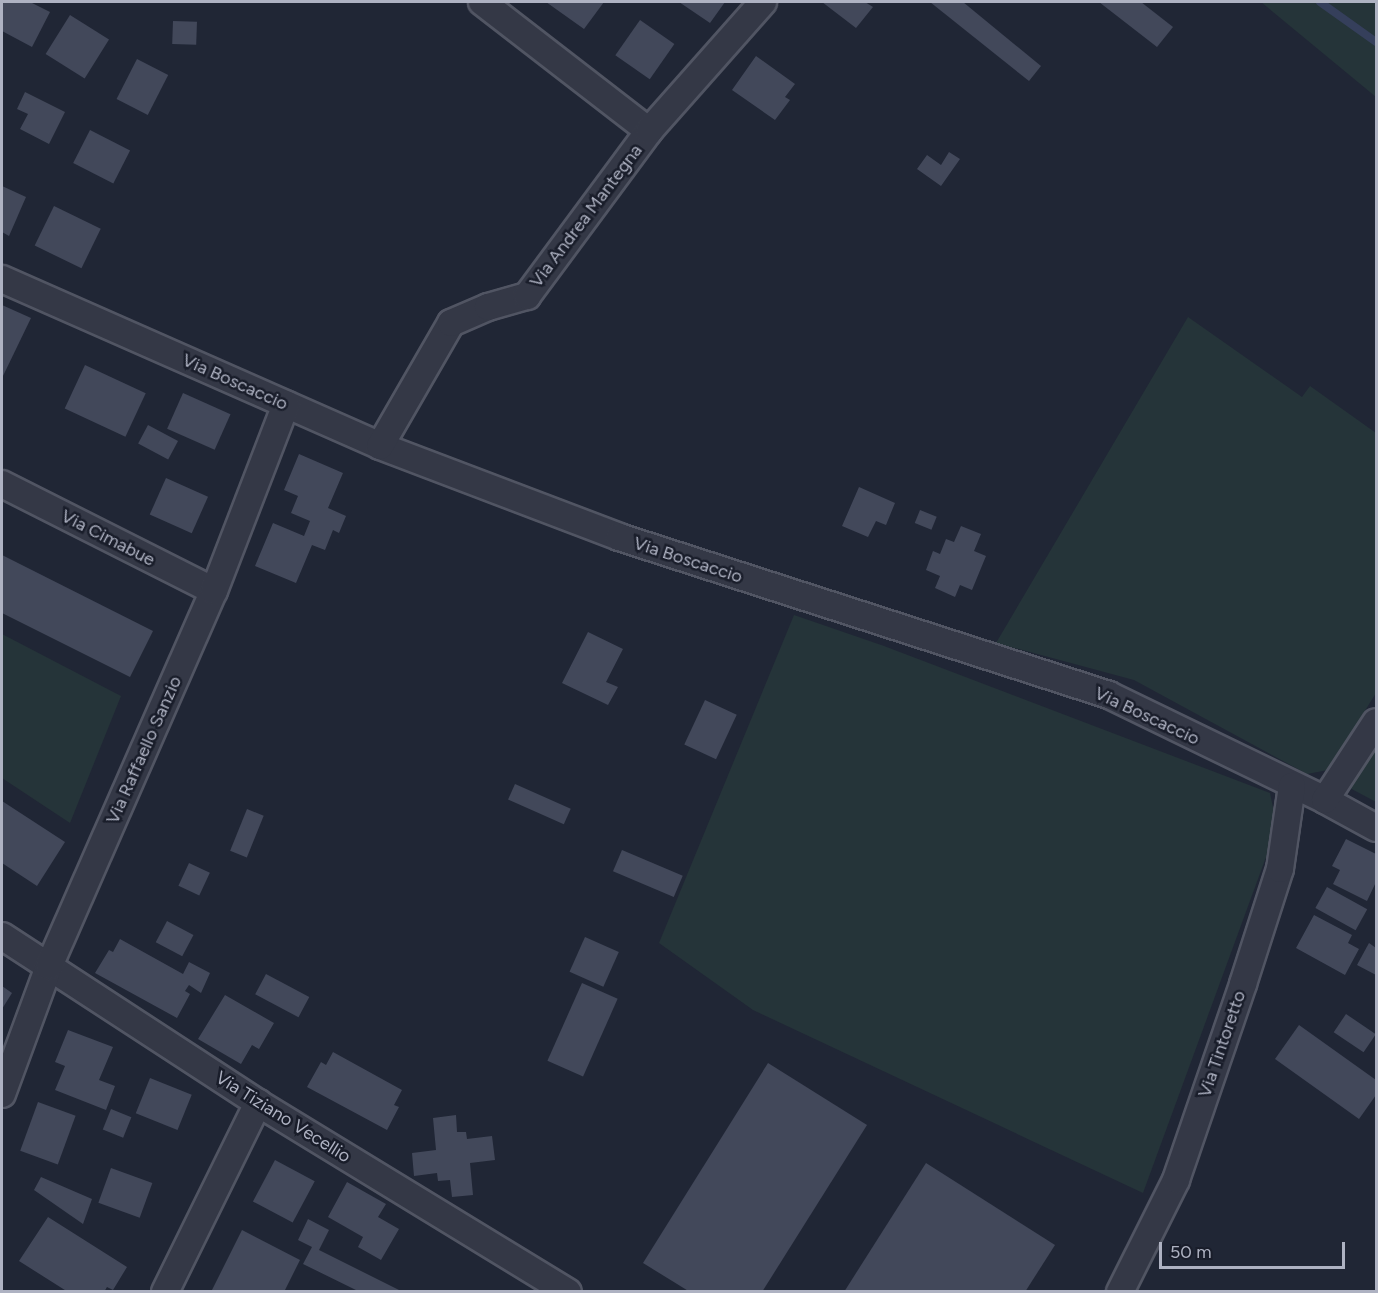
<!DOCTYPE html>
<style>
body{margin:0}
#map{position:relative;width:1378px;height:1293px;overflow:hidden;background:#202635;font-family:Figtree,sans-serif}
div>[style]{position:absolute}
.green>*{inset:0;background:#253439}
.stream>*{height:8px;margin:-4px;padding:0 4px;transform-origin:4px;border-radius:4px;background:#353f5b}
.building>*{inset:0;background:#42485a;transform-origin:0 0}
.roads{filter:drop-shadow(2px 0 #515563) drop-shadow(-2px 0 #515563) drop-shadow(0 2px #515563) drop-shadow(0 -2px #515563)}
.street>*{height:26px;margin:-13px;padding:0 13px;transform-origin:13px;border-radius:13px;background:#343846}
span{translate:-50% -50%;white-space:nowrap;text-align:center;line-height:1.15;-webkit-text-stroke:5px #191d2a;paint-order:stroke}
.street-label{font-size:18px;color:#aeb2c2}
.frame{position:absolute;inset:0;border:3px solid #aeb2c2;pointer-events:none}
.scale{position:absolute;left:1159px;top:1242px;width:186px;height:27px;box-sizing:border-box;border:3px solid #aeb2c2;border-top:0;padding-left:8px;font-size:18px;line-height:21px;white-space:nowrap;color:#aeb2c2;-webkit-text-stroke:4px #191d2a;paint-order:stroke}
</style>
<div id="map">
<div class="green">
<i style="clip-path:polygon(1261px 2px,1376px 2px,1376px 97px)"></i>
<i style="clip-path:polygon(1188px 317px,1302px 397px,1310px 386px,1376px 433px,1376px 693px,1328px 770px,1307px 774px,1134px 680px,996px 643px)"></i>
<i style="clip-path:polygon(794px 615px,884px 646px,1270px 793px,1277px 827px,1143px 1193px,753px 1010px,659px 943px)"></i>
<i style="clip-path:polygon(2px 634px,121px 696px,70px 823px,2px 778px)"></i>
<i style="clip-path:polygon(1376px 747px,1376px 802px,1348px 787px)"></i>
</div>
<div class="stream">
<i style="left:1320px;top:2px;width:69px;rotate:35.5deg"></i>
</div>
<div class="building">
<i style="clip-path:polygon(2px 2px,30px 2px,50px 12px,32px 47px,2px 31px)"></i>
<i style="clip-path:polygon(546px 2px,604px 2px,584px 29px)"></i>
<i style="clip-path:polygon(679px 2px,725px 2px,710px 23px)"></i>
<i style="clip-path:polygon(822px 2px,865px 2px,873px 7px,856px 28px)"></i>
<i style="clip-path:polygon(930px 2px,963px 2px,1041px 66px,1029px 81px)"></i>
<i style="clip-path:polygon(1099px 2px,1141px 2px,1173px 27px,1157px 47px)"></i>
<i style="left:70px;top:15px;width:46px;height:46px;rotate:32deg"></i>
<i style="left:640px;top:20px;width:42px;height:43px;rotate:35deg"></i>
<i style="left:173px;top:21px;width:24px;height:23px;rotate:2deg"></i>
<i style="clip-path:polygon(756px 56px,795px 84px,785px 97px,790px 100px,775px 120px,732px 90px)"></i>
<i style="left:137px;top:59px;width:35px;height:45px;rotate:27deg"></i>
<i style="clip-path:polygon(25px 92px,65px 112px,49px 144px,20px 129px,28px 114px,17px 109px)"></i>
<i style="left:90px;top:130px;width:45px;height:37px;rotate:27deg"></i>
<i style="clip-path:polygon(949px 152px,960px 159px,941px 186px,917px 169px,927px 155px,941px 165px)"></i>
<i style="clip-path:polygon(2px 186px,26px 197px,9px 236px,2px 232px)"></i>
<i style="left:54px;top:206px;width:52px;height:44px;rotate:26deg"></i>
<i style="clip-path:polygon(2px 305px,31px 318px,2px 378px)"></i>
<i style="left:85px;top:365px;width:67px;height:48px;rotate:25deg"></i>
<i style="left:183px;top:393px;width:52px;height:39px;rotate:24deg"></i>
<i style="left:148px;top:425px;width:34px;height:21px;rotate:28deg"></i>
<i style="clip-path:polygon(299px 454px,343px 473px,328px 508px,346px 516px,339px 533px,333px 530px,325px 550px,312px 545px,296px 583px,255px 566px,273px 523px,304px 536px,310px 521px,291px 513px,298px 496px,284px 490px)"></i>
<i style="left:166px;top:478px;width:46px;height:40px;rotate:24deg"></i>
<i style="clip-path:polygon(859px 487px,895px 503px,886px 525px,876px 521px,868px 537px,842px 526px)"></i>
<i style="left:920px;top:510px;width:18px;height:14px;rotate:22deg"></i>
<i style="clip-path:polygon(961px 526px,981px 534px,974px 551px,986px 556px,972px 590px,960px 585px,955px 597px,935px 588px,940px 576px,926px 570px,933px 551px,940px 554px,946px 539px,954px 542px)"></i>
<i style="clip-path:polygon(2px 555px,153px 631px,130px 677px,2px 613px)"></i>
<i style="clip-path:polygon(588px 632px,623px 649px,606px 682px,618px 687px,608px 705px,562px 683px)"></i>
<i style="left:705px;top:700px;width:35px;height:49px;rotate:25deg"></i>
<i style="left:515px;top:784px;width:61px;height:17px;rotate:24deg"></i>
<i style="clip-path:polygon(2px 801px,65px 842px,37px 886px,2px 863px)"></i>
<i style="left:247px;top:809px;width:18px;height:45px;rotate:22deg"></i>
<i style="clip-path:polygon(1346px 839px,1376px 854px,1376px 882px,1367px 901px,1333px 884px,1340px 870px,1332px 866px)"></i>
<i style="left:622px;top:850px;width:66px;height:23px;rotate:23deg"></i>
<i style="left:189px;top:863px;width:23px;height:25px;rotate:25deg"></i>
<i style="left:1327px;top:887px;width:46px;height:24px;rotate:29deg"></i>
<i style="clip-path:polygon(1314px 915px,1352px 935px,1348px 943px,1359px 949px,1345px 975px,1296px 948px)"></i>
<i style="left:167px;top:921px;width:30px;height:24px;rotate:28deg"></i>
<i style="left:585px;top:937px;width:37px;height:38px;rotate:24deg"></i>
<i style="clip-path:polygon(120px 939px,183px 974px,189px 962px,210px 973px,201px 993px,189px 985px,185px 991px,190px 994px,177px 1018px,95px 973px,109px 950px,113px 952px)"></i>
<i style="clip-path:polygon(1369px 943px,1376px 948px,1376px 975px,1357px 965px)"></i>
<i style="left:266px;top:974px;width:49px;height:23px;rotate:28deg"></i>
<i style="left:582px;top:983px;width:39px;height:85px;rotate:24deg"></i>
<i style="clip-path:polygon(2px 986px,12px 993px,2px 1009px)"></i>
<i style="clip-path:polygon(225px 995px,274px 1023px,259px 1049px,252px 1045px,241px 1064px,198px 1039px)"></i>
<i style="left:1346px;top:1014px;width:36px;height:22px;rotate:34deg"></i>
<i style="clip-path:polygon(1299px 1025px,1376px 1080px,1376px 1095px,1359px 1119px,1275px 1059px)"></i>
<i style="clip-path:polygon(68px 1030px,113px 1047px,99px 1080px,115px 1086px,106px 1110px,55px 1090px,65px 1066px,55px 1062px)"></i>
<i style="clip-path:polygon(333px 1052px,402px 1090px,394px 1105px,399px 1107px,387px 1130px,307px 1087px,321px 1062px,326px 1065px)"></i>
<i style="clip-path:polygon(768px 1063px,867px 1125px,762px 1292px,690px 1292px,643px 1263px)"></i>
<i style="left:150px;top:1078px;width:45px;height:38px;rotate:22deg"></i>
<i style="left:38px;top:1102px;width:40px;height:52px;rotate:20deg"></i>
<i style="left:111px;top:1109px;width:22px;height:22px;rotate:22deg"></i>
<i style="clip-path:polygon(456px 1115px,457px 1132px,466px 1132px,467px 1139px,492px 1136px,495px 1160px,470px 1163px,473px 1195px,452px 1197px,450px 1180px,438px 1181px,437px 1173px,414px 1176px,412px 1153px,436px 1150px,433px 1118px)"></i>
<i style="left:275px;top:1160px;width:45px;height:47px;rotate:28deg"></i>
<i style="clip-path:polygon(926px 1163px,1055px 1245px,1025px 1292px,844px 1292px)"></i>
<i style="left:111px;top:1168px;width:44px;height:37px;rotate:20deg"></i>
<i style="clip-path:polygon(41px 1177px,92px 1199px,83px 1224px,34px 1190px)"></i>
<i style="clip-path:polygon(347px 1182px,386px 1204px,378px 1217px,399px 1229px,381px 1260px,358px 1247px,363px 1237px,328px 1217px)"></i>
<i style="clip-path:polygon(48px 1217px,127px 1267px,113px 1290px,107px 1287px,104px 1292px,68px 1292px,19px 1261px)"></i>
<i style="clip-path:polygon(308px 1219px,329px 1230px,319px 1250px,403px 1292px,360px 1292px,303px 1264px,312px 1247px,298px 1240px)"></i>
<i style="clip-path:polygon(242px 1230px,300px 1260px,284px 1292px,211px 1292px)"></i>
</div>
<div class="roads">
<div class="street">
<i style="left:482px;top:2px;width:211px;rotate:37.7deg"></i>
<i style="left:2px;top:279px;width:413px;rotate:23.8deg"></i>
<i style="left:380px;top:446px;width:256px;rotate:20.8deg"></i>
<i style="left:619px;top:537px;width:515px;rotate:17.87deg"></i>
<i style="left:1109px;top:695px;width:240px;rotate:25.9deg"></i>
<i style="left:1325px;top:800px;width:58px;rotate:28.8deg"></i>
<i style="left:380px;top:446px;width:142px;rotate:-60deg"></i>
<i style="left:451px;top:323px;width:40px;rotate:-23.4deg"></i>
<i style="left:488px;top:307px;width:41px;rotate:-15.8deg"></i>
<i style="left:527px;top:296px;width:205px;rotate:-53.5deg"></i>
<i style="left:649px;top:131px;width:172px;rotate:-48.5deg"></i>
<i style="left:2px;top:484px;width:237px;rotate:26.8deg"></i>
<i style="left:1325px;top:800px;width:93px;rotate:-56.8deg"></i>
<i style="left:2px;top:936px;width:306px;rotate:33.1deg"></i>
<i style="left:258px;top:1103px;width:363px;rotate:31.4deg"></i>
<i style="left:2px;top:1094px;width:136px;rotate:-69.8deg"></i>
<i style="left:49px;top:966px;width:410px;rotate:-66.3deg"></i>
<i style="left:214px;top:591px;width:200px;rotate:-68.9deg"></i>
<i style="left:165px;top:1292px;width:211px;rotate:-63.8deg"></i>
<i style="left:1120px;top:1292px;width:125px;rotate:-63.4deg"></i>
<i style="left:1176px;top:1180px;width:207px;rotate:-71.1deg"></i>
<i style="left:1243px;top:984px;width:121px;rotate:-72.2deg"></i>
<i style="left:1280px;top:869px;width:84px;rotate:-81.8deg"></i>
</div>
</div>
<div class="street-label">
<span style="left:586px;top:216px;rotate:-53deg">Via Andrea Mantegna</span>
<span style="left:235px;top:382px;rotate:24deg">Via Boscaccio</span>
<span style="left:108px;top:538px;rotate:27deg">Via Cimabue</span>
<span style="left:688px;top:560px;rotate:18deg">Via Boscaccio</span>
<span style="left:1147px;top:716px;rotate:25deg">Via Boscaccio</span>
<span style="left:144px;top:750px;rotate:-66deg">Via Raffaello Sanzio</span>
<span style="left:1222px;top:1044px;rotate:-71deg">Via Tintoretto</span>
<span style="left:283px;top:1117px;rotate:32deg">Via Tiziano Vecellio</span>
</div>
<div class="frame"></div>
<div class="scale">50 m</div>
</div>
